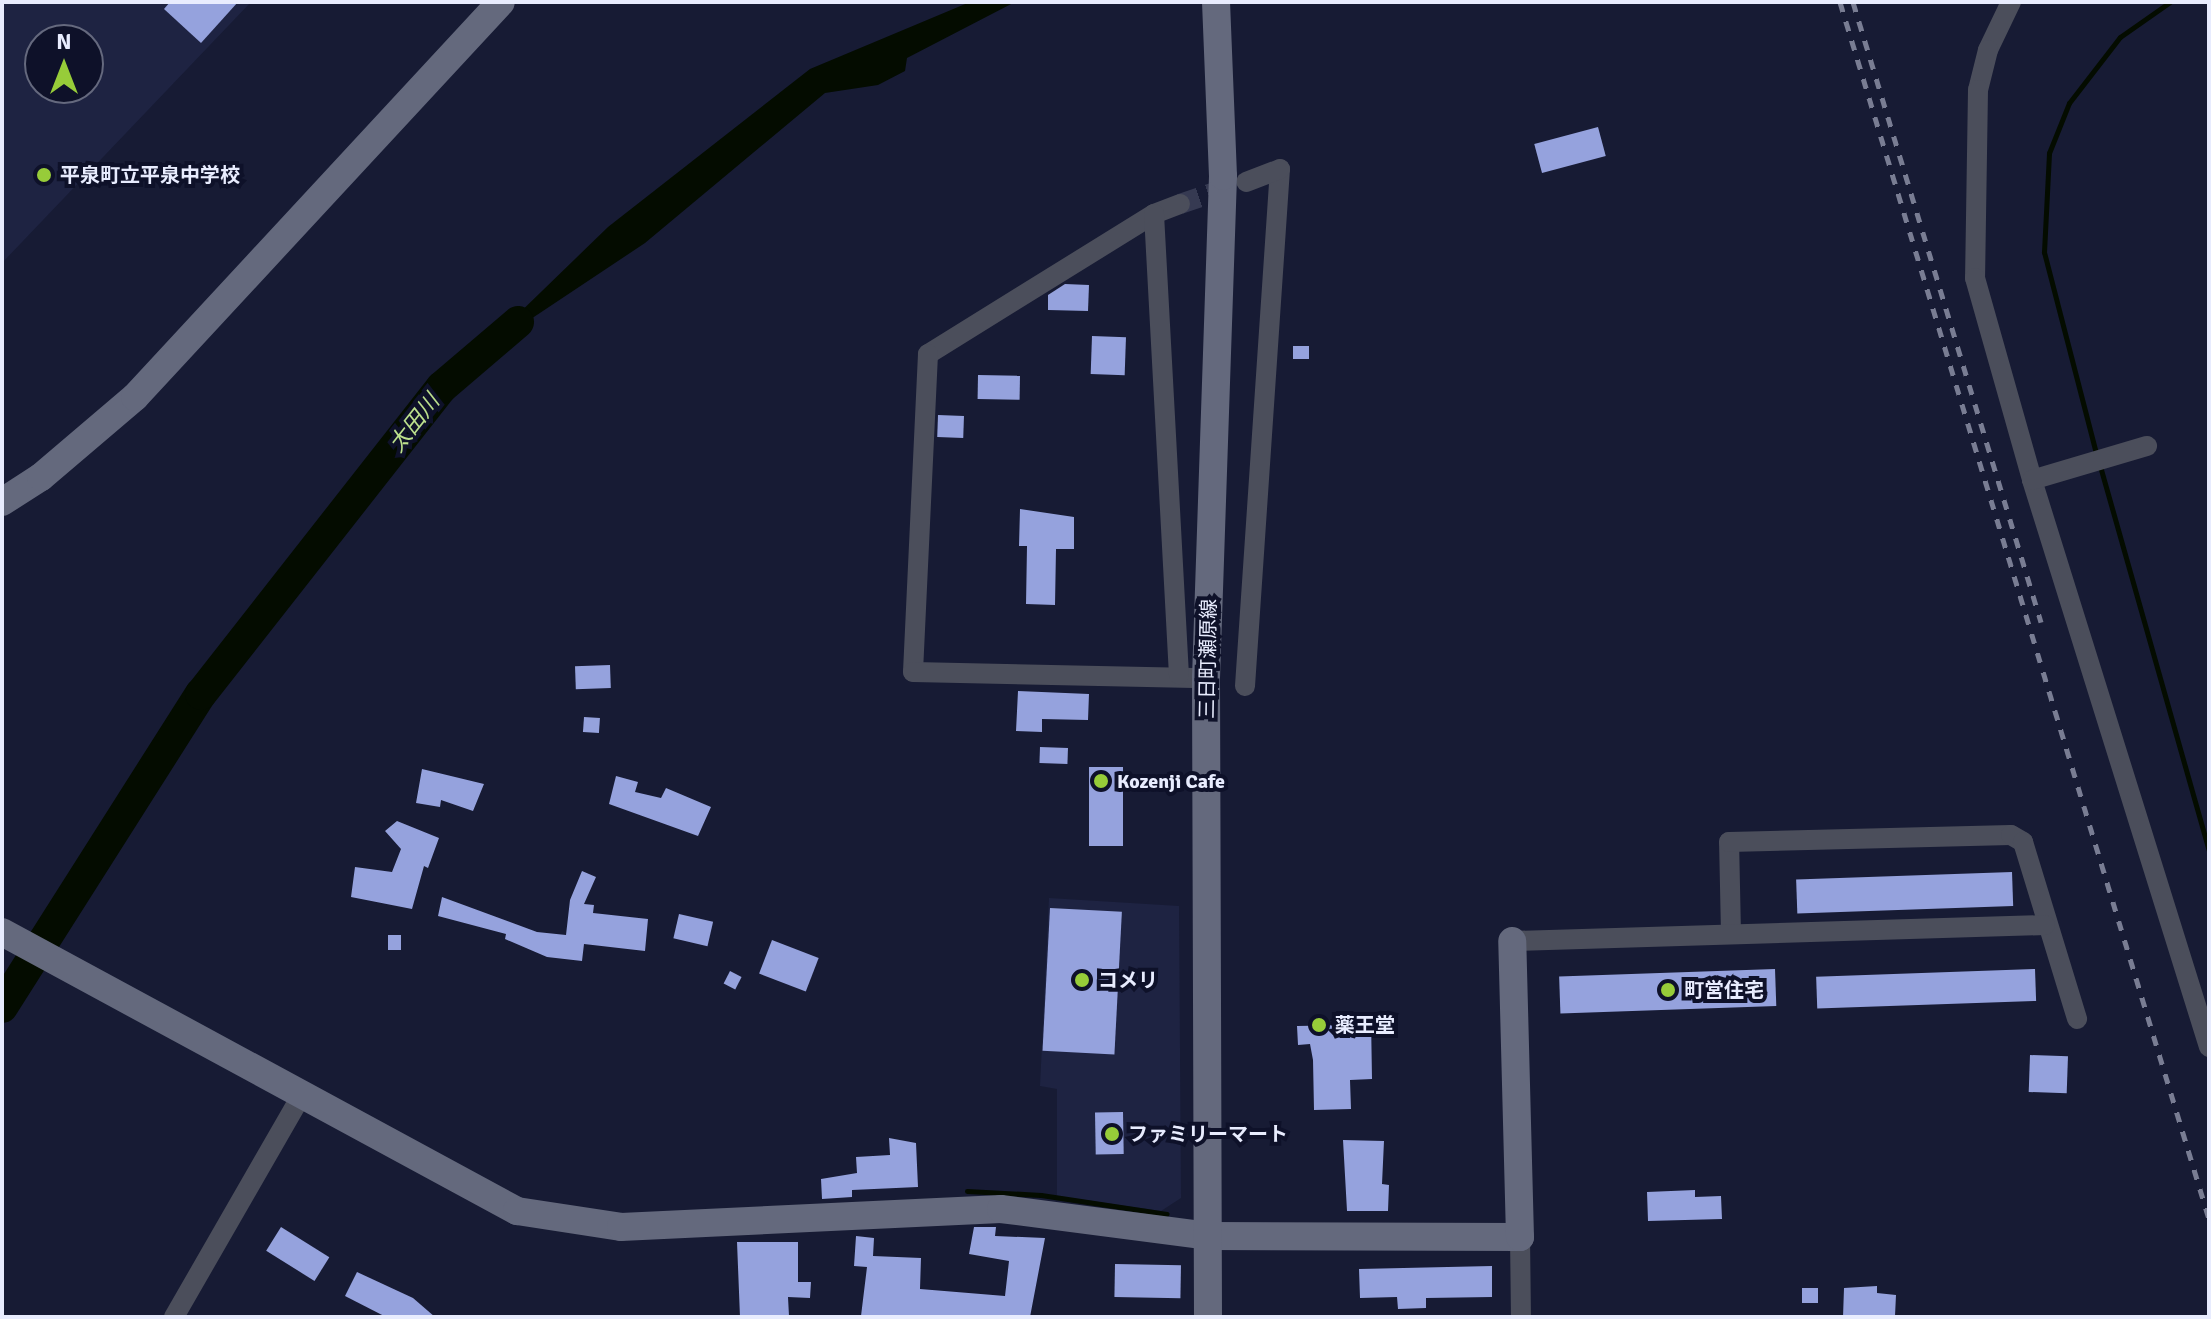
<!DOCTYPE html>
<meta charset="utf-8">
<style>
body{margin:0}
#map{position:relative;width:2211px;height:1319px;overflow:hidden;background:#171b34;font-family:Signika,"Noto Sans JP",sans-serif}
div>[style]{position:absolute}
.built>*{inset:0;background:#1e2342}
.water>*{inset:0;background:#040c00}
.stream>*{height:5px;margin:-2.5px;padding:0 2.5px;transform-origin:2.5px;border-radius:2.5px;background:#040c00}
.river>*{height:32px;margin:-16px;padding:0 16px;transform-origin:16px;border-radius:16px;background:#040c00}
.building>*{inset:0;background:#95a2dd;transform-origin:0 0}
.street-tunnel>*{height:20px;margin-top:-10px;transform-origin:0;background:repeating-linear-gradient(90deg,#363a52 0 20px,transparent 0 30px)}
.street>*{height:20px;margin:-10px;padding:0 10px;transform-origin:10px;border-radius:10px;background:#4b4e5b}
.secondary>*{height:28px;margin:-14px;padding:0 14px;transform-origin:14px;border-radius:14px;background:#64697d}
.rail>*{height:5px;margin-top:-2.5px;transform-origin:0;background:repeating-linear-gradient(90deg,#797d93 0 10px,transparent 0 20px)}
.dots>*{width:22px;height:22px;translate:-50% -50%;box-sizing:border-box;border:4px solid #0e1129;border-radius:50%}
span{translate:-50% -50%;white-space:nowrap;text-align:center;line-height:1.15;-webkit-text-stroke:8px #0e1129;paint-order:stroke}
.poi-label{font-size:20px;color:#e8ecfe;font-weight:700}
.left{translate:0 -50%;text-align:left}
.street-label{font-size:20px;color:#e8ecfe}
.water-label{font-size:22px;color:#bce08c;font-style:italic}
.frame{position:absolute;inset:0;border:4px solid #e8ecfe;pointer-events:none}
.north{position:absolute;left:24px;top:24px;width:80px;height:80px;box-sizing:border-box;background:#0e1129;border:2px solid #65697e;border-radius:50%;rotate:0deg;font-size:22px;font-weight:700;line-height:32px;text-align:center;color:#e8ecfe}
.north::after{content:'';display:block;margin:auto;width:28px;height:36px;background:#97cc39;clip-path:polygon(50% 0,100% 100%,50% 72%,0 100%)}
</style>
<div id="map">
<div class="built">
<i style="clip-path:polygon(evenodd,2px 2px,251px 2px,2px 263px,2px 2px,40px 40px,88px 40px,88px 88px,40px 88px,40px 40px)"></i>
<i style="clip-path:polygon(1049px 898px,1179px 906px,1181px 1198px,1161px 1211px,1057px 1196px,1057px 1089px,1040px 1086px)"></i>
</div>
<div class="water">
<i style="clip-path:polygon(970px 2px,1015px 2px,907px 58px,905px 71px,878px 85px,825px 93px,645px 243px,474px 357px,608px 227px,810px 69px)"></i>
</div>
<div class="stream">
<i style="left:2097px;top:457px;width:212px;rotate:-104.5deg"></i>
<i style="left:2044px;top:252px;width:99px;rotate:-87.1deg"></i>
<i style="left:2049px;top:153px;width:54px;rotate:-68.2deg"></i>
<i style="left:2069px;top:103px;width:83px;rotate:-52.3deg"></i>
<i style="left:2120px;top:37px;width:61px;rotate:-35deg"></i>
<i style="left:2100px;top:466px;width:399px;rotate:74.2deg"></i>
<i style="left:967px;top:1191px;width:74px;rotate:3.1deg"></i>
<i style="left:1041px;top:1195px;width:127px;rotate:8.6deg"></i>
</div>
<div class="river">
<i style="left:2px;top:1007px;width:371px;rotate:-57.6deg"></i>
<i style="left:201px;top:694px;width:390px;rotate:-51.9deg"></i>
<i style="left:442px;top:387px;width:100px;rotate:-40.5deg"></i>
</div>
<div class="building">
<i style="clip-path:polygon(170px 2px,238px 2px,201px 43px,164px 9px)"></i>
<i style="left:1598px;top:127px;width:30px;height:66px;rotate:75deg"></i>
<i style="clip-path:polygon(1065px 284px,1089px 285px,1088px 311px,1048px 310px,1048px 295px)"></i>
<i style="left:1092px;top:336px;width:34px;height:38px;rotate:2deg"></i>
<i style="left:1293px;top:346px;width:16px;height:13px"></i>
<i style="left:978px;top:375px;width:42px;height:24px;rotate:1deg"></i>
<i style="left:938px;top:415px;width:26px;height:22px;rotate:2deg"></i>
<i style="clip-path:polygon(1020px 509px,1074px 517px,1074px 549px,1056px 549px,1055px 605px,1026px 604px,1027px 546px,1019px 546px)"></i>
<i style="left:610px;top:665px;width:23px;height:35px;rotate:88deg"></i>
<i style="clip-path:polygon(1018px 691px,1089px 694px,1088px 720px,1042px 719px,1042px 732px,1016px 731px)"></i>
<i style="left:584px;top:717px;width:16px;height:15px;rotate:4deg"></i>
<i style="left:1040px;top:747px;width:28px;height:16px;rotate:2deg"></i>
<i style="left:1089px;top:767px;width:34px;height:79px"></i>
<i style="clip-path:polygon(422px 769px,484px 784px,473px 811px,441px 800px,440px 807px,416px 803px)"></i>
<i style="clip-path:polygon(616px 776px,638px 782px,635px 792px,661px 798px,666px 788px,711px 807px,698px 836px,609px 804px)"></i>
<i style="clip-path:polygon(397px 821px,439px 838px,428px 868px,424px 866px,412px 909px,351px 897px,355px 867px,392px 872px,401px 849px,385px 831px)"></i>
<i style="clip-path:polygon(582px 871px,596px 877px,584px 904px,594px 905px,593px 913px,648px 919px,645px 951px,584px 944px,582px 961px,547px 957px,505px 939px,506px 934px,438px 916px,442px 897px,537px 932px,566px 935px,570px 900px)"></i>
<i style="left:2012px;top:872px;width:34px;height:216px;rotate:88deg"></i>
<i style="left:1050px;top:908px;width:72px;height:143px;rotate:3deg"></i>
<i style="left:679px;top:914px;width:35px;height:25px;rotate:13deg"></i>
<i style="left:388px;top:935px;width:13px;height:15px"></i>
<i style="left:772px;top:940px;width:50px;height:36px;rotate:21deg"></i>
<i style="left:1775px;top:969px;width:37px;height:216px;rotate:88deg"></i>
<i style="left:2035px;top:969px;width:32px;height:219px;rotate:88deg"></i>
<i style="left:730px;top:971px;width:13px;height:14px;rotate:27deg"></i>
<i style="clip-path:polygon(1349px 1018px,1371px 1018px,1372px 1079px,1350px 1080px,1351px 1109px,1314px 1110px,1313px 1060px,1310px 1044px,1298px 1045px,1297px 1026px,1349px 1025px)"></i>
<i style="left:2030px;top:1055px;width:38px;height:37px;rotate:2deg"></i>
<i style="left:1123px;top:1112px;width:42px;height:28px;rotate:89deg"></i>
<i style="clip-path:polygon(889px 1138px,916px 1143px,918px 1187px,852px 1190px,852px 1197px,822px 1199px,821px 1179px,857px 1173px,856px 1157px,890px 1155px)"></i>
<i style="clip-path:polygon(1343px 1140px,1384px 1141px,1382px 1184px,1389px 1185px,1388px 1211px,1347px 1211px)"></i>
<i style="clip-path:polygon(1695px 1190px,1695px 1197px,1721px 1196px,1722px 1219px,1648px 1221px,1647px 1192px)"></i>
<i style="left:281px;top:1227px;width:57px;height:28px;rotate:32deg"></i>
<i style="clip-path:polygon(974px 1227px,996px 1227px,995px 1236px,1045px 1238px,1030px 1317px,861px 1316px,867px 1267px,854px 1266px,856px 1236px,874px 1238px,873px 1256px,921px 1258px,920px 1289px,1005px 1296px,1009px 1261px,969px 1254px)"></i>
<i style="clip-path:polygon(737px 1242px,798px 1242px,798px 1282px,811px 1282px,810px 1298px,788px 1297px,789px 1316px,740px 1317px)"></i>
<i style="left:1115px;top:1264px;width:66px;height:33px;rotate:1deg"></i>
<i style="clip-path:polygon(1492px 1266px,1492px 1297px,1426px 1298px,1426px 1308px,1398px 1309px,1397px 1297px,1360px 1298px,1359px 1269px)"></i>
<i style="clip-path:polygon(357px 1272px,413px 1298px,435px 1317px,386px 1317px,345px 1296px)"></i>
<i style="clip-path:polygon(1877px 1286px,1877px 1293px,1896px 1295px,1895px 1316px,1843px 1317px,1844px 1288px)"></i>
<i style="left:1802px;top:1288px;width:16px;height:15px"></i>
</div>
<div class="street-tunnel">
<i style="left:1180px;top:204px;width:56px;rotate:-18.8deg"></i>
</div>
<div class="street">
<i style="left:2011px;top:2px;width:53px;rotate:115.6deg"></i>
<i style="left:1988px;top:50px;width:41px;rotate:104deg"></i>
<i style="left:1978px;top:90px;width:188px;rotate:90.9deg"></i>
<i style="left:1975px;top:278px;width:210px;rotate:74.2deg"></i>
<i style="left:2032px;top:480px;width:594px;rotate:72.66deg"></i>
<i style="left:1180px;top:204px;width:28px;rotate:159deg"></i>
<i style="left:1154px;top:214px;width:266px;rotate:148.2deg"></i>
<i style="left:928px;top:354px;width:318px;rotate:92.7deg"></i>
<i style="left:913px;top:672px;width:293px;rotate:1.2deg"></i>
<i style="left:1154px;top:214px;width:461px;rotate:86.9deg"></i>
<i style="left:2032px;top:480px;width:120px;rotate:-16.5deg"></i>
<i style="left:1245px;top:686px;width:518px;rotate:-86.13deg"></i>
<i style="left:1280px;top:169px;width:36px;rotate:159deg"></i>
<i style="left:1731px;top:934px;width:92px;rotate:-91.2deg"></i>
<i style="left:1729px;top:842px;width:282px;rotate:-1.4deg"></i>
<i style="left:2011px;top:835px;width:14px;rotate:30deg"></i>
<i style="left:2023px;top:842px;width:185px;rotate:73deg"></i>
<i style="left:1512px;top:941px;width:533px;rotate:-1.72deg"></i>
<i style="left:1520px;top:1237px;width:80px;rotate:89.3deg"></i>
<i style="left:174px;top:1317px;width:257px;rotate:-60.1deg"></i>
</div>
<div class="secondary">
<i style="left:2px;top:502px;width:46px;rotate:-32.7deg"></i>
<i style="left:41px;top:477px;width:123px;rotate:-40.4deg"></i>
<i style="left:135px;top:397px;width:538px;rotate:-47.18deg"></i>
<i style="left:2px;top:932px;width:586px;rotate:28.45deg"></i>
<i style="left:517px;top:1211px;width:105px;rotate:8.7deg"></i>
<i style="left:621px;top:1227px;width:380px;rotate:-2.7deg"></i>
<i style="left:1001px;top:1209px;width:209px;rotate:7.4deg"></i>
<i style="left:1208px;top:1236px;width:312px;rotate:0.2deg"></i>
<i style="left:1520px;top:1237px;width:296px;rotate:-91.5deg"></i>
<i style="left:1208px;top:1317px;width:639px;rotate:-90.18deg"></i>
<i style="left:1206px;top:678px;width:502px;rotate:-88.06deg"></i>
<i style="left:1223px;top:176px;width:174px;rotate:-92.3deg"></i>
</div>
<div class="rail">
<i style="left:1840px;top:2px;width:1272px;rotate:73.13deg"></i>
<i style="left:1853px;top:2px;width:648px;rotate:73.13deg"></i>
</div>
<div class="dots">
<i style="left:44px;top:175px;background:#97cc39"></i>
<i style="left:1101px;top:781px;background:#97cc39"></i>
<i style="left:1082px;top:980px;background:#97cc39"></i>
<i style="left:1668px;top:990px;background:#97cc39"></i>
<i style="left:1319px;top:1025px;background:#97cc39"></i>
<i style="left:1112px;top:1134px;background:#97cc39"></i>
</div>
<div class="poi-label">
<span class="left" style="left:60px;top:175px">平泉町立平泉中学校</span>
<span class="left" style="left:1117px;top:781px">Kozenji Cafe</span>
<span class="left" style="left:1098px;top:980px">コメリ</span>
<span class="left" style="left:1684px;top:990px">町営住宅</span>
<span class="left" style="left:1335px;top:1025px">薬王堂</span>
<span class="left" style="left:1128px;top:1134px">ファミリーマート</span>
</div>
<div class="street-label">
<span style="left:1208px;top:659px;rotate:-89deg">三日町瀬原線</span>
</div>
<div class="water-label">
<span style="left:414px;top:423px;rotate:-52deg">太田川</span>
</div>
<div class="frame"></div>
<div class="north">N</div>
</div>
